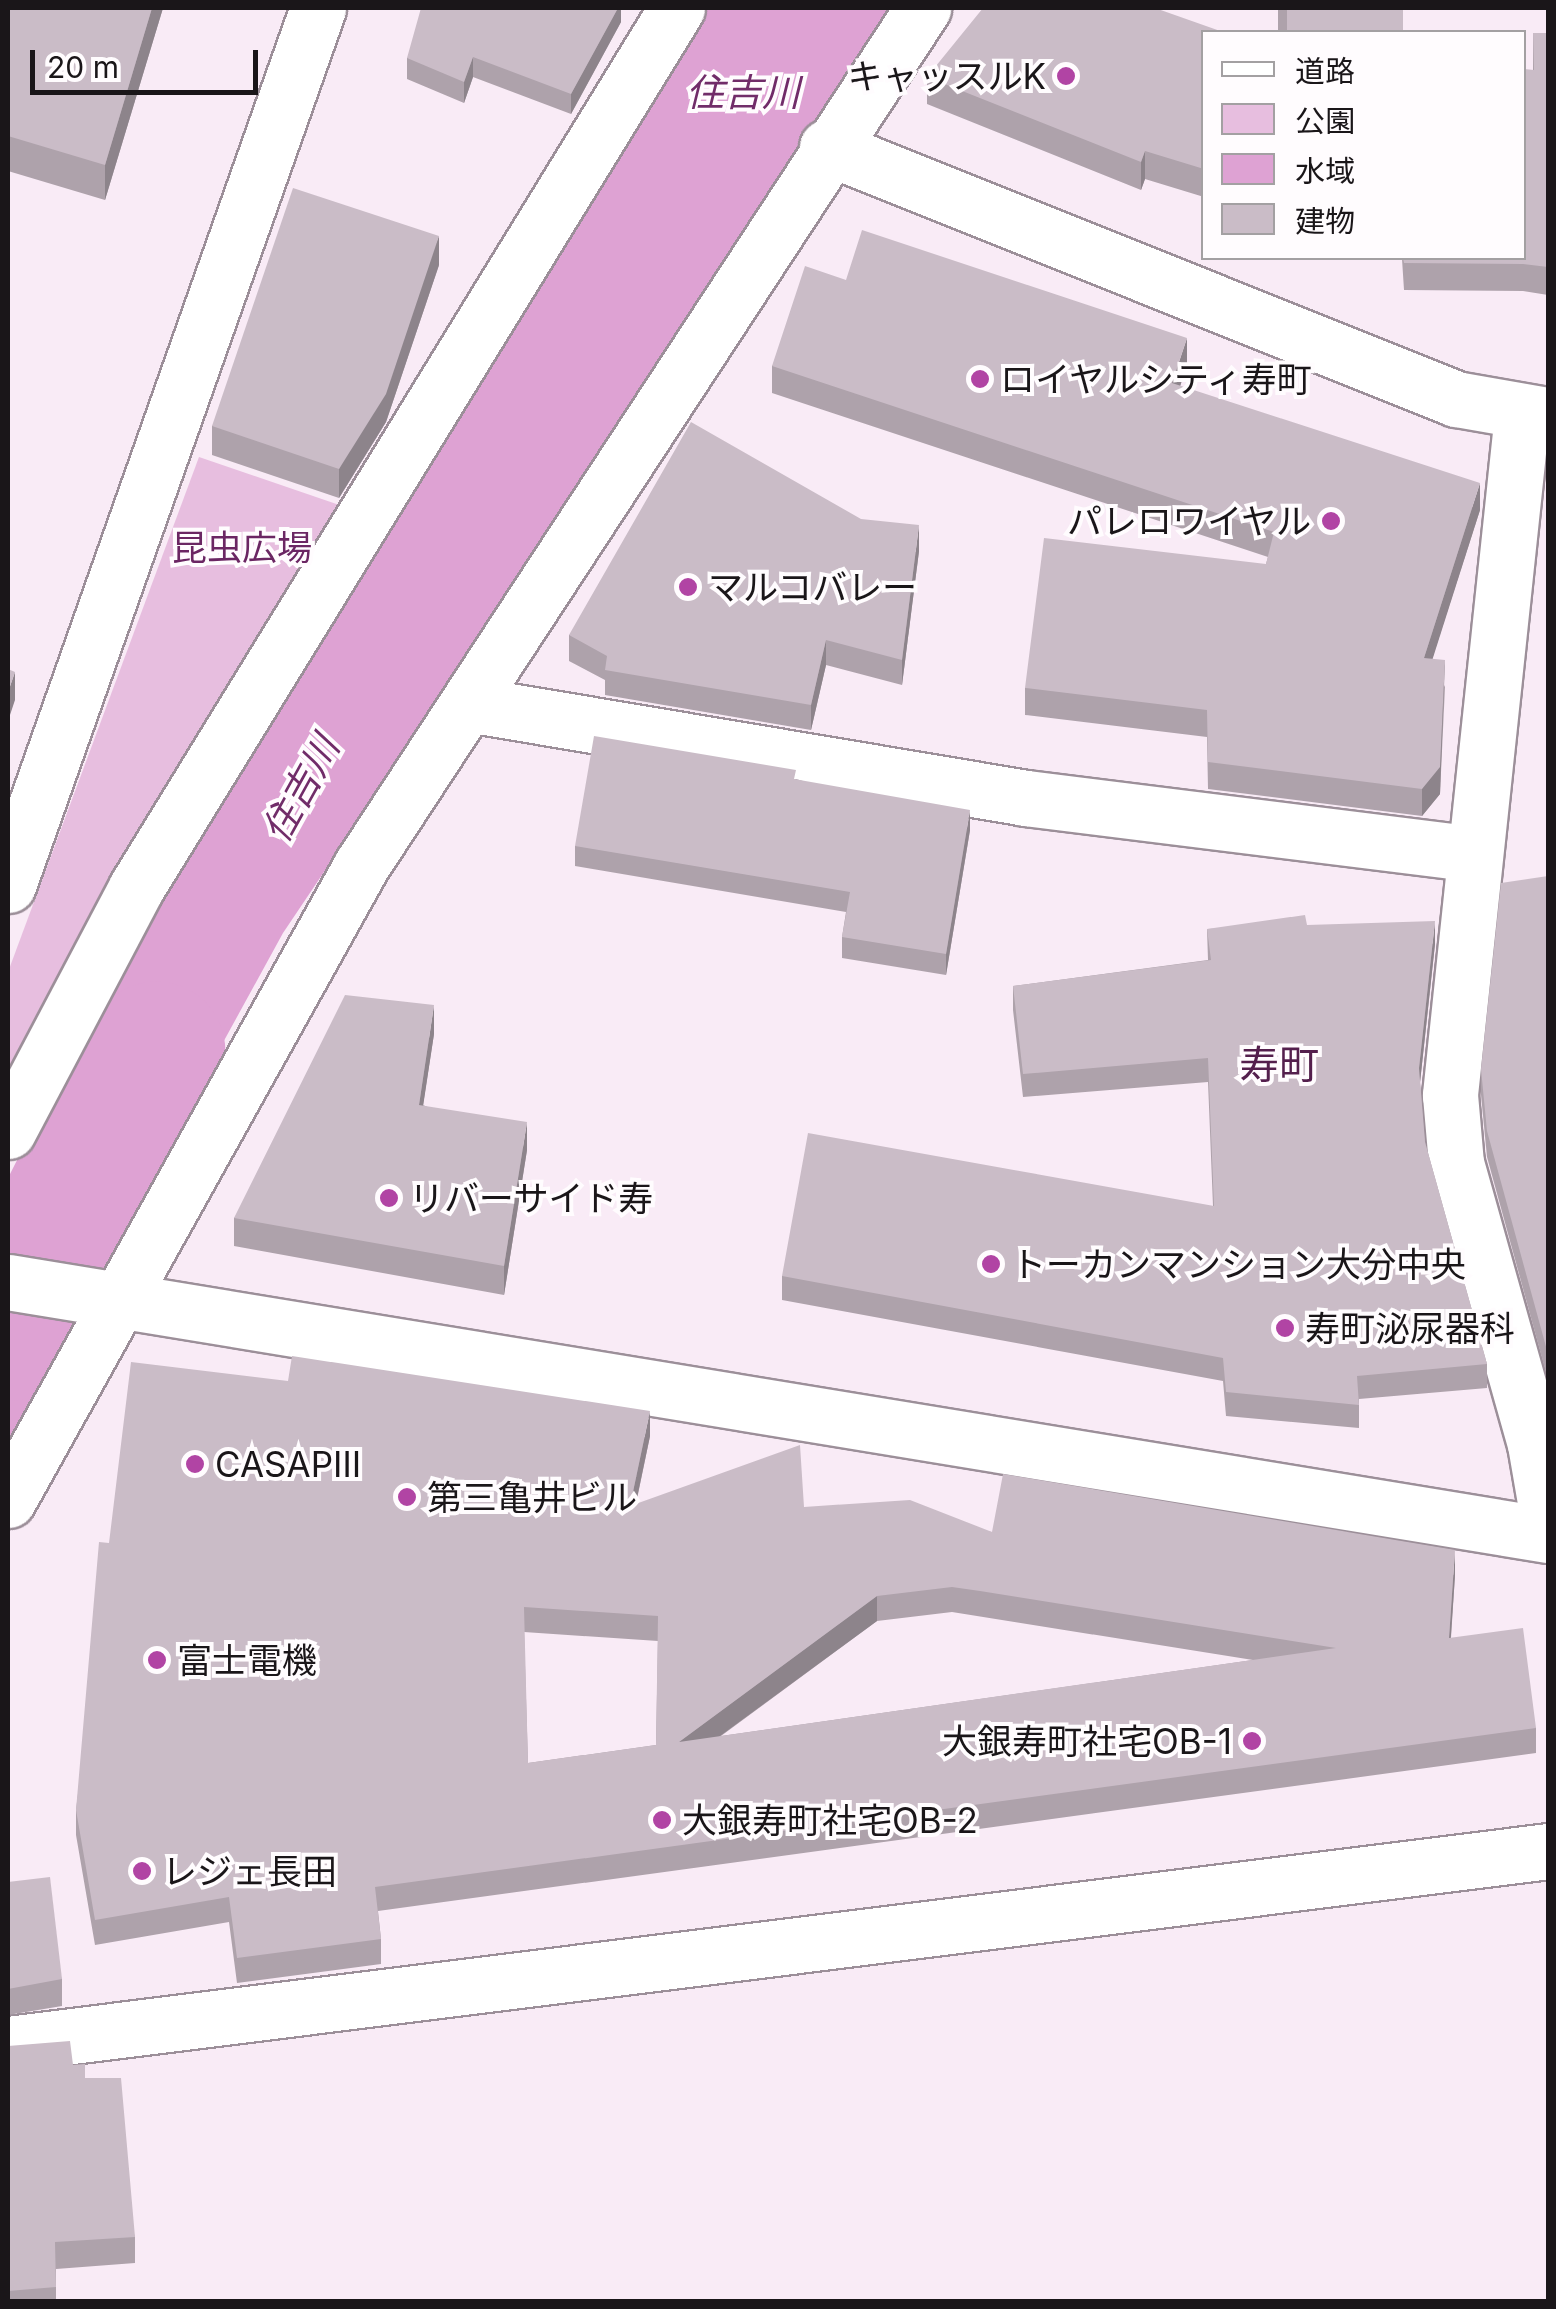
<!DOCTYPE html>
<meta charset="utf-8">
<style>
body{margin:0}
#map{position:relative;width:1556px;height:2309px;overflow:hidden;background:#f9ebf6;font-family:Inter,"Noto Sans JP",sans-serif}
div>[style]{position:absolute}
.green>*{inset:0;background:#e7bedf}
.water>*{inset:0;background:#dea2d3}
.river>*{height:138px;margin:-69px;padding:0 69px;transform-origin:69px;border-radius:69px;background:#dea2d3}
.roads{filter:drop-shadow(2px 0 #9c8f99) drop-shadow(-2px 0 #9c8f99) drop-shadow(0 2px #9c8f99) drop-shadow(0 -2px #9c8f99)}
.street>*{height:55px;margin:-27.5px;padding:0 27.5px;transform-origin:27.5px;border-radius:27.5px;background:#fff}
.wall>*{inset:0;background:#aea2ab;transform-origin:0 0}
.shaded-wall>*{inset:0;background:#8d848b}
.building>*{inset:0;background:#cabcc7;transform-origin:0 0}
.dots>*{width:28px;height:28px;translate:-50% -50%;box-sizing:border-box;border:5px solid #fffcfe;border-radius:50%}
span{translate:-50% -50%;white-space:nowrap;text-align:center;line-height:1.15;-webkit-text-stroke:8px #fffcfe;paint-order:stroke}
.poi-label{font-size:35px;color:#1a1619}
.right{translate:-100% -50%;text-align:right}
.left{translate:0 -50%;text-align:left}
.park-label{font-size:35px;color:#6b2663}
.water-label{font-size:38px;color:#712c69;font-style:italic}
.quarter-label{font-size:40px;color:#541f4d}
.frame{position:absolute;inset:0;border:10px solid #1a1619;pointer-events:none}
.legend{position:absolute;left:1201px;top:30px;width:325px;height:230px;box-sizing:border-box;background:#fffcfe;border:2px solid #a3a0a2;margin:0;padding:12px 18px;list-style:none;font-size:30px;color:#1a1619}
.legend li{display:flex;align-items:center;gap:20px;height:50px}
.legend b{width:50px;border:2px solid #a3a0a2}
.scale{position:absolute;left:30px;top:50px;width:228px;height:45px;box-sizing:border-box;border:5px solid #1a1619;border-top:0;padding-left:12px;font-size:30px;line-height:35px;white-space:nowrap;color:#1a1619;-webkit-text-stroke:8px #fffcfe;paint-order:stroke}
</style>
<div id="map">
<div class="green">
<i style="clip-path:polygon(199px 457px,351px 509px,8px 1088px,8px 972px)"></i>
</div>
<div class="water">
<i style="clip-path:polygon(706px 8px,889px 8px,566px 512px,283px 933px,123px 1225px,8px 1209px,8px 1178px,121px 955px)"></i>
<i style="clip-path:polygon(8px 1336px,59px 1348px,8px 1449px)"></i>
</div>
<div class="river">
<i style="left:8px;top:1332px;width:318px;rotate:-62.2deg"></i>
</div>
<div class="roads">
<div class="street">
<i style="left:827px;top:147px;width:678px;rotate:21.83deg"></i>
<i style="left:1456px;top:399px;width:93px;rotate:9.9deg"></i>
<i style="left:1522px;top:414px;width:685px;rotate:96.04deg"></i>
<i style="left:1450px;top:1095px;width:68px;rotate:85deg"></i>
<i style="left:1456px;top:1163px;width:292px;rotate:74.3deg"></i>
<i style="left:1535px;top:1444px;width:76px;rotate:80.2deg"></i>
<i style="left:468px;top:704px;width:566px;rotate:9.56deg"></i>
<i style="left:1026px;top:798px;width:450px;rotate:7.1deg"></i>
<i style="left:8px;top:885px;width:930px;rotate:-70.53deg"></i>
<i style="left:8px;top:1131px;width:275px;rotate:-62.2deg"></i>
<i style="left:136px;top:888px;width:1033px;rotate:-58.42deg"></i>
<i style="left:8px;top:1282px;width:1561px;rotate:9.33deg"></i>
<i style="left:8px;top:1500px;width:726px;rotate:-60.89deg"></i>
<i style="left:361px;top:866px;width:1026px;rotate:-56.77deg"></i>
<i style="left:8px;top:2044px;width:1552px;rotate:-7.14deg"></i>
</div>
</div>
<div class="wall">
<i style="clip-path:polygon(8px 8px,163px 8px,105px 200px,8px 171px)"></i>
<i style="clip-path:polygon(621px 8px,621px 22px,571px 114px,473px 77px,464px 103px,407px 79px,407px 58px)"></i>
<i style="left:1278px;top:8px;width:125px;height:25px"></i>
<i style="clip-path:polygon(1204px 32px,1204px 197px,1145px 179px,1141px 190px,927px 104px,927px 77px)"></i>
<i style="clip-path:polygon(1533px 33px,1548px 33px,1548px 295px,1523px 291px,1404px 290px,1402px 259px,1399px 258px,1524px 258px,1533px 70px)"></i>
<i style="clip-path:polygon(439px 265px,386px 422px,339px 498px,212px 455px,212px 426px)"></i>
<i style="clip-path:polygon(846px 280px,1187px 365px,1180px 386px,1480px 510px,1432px 659px,1445px 687px,1440px 794px,1422px 816px,1208px 789px,1207px 737px,1025px 715px,1025px 688px,1266px 564px,1268px 557px,772px 393px,772px 366px)"></i>
<i style="clip-path:polygon(919px 551px,902px 685px,826px 665px,811px 730px,605px 695px,605px 680px,569px 661px,569px 635px)"></i>
<i style="clip-path:polygon(796px 779px,970px 830px,946px 975px,842px 958px,842px 937px,846px 912px,575px 866px,575px 846px)"></i>
<i style="clip-path:polygon(1548px 876px,1548px 1380px,1487px 1157px,1481px 1095px,1481px 1069px)"></i>
<i style="clip-path:polygon(1307px 925px,1435px 944px,1420px 1082px,1425px 1142px,1487px 1364px,1487px 1388px,1359px 1399px,1359px 1428px,1226px 1416px,1223px 1381px,782px 1300px,782px 1276px,1213px 1206px,1208px 1082px,1023px 1097px,1013px 1010px,1013px 986px,1208px 960px,1207px 929px)"></i>
<i style="clip-path:polygon(434px 1034px,423px 1105px,527px 1150px,504px 1295px,234px 1246px,234px 1218px)"></i>
<i style="clip-path:polygon(evenodd,650px 1436px,636px 1504px,804px 1507px,992px 1532px,1455px 1575px,1451px 1638px,1536px 1728px,1536px 1753px,378px 1911px,381px 1939px,381px 1964px,237px 1983px,229px 1922px,95px 1945px,76px 1835px,76px 1810px,109px 1543px,650px 1436px,952px 1612px,1253px 1660px,721px 1736px,877px 1621px,952px 1612px,650px 1436px,524px 1632px,658px 1641px,656px 1745px,528px 1763px,524px 1632px)"></i>
<i style="clip-path:polygon(8px 1882px,62px 1979px,62px 2006px,8px 2015px)"></i>
<i style="clip-path:polygon(8px 2046px,73px 2065px,85px 2078px,135px 2237px,135px 2263px,56px 2269px,56px 2302px,8px 2302px)"></i>
</div>
<div class="shaded-wall">
<i style="clip-path:polygon(152px 8px,163px 8px,105px 200px,105px 165px)"></i>
<i style="clip-path:polygon(618px 8px,621px 8px,621px 22px,571px 114px,571px 94px)"></i>
<i style="clip-path:polygon(473px 57px,473px 77px,464px 103px,464px 82px)"></i>
<i style="clip-path:polygon(1145px 151px,1145px 179px,1141px 190px,1141px 162px)"></i>
<i style="clip-path:polygon(439px 236px,439px 265px,386px 422px,339px 498px,339px 469px)"></i>
<i style="clip-path:polygon(1187px 338px,1187px 365px,1172px 411px,1172px 383px)"></i>
<i style="clip-path:polygon(1480px 483px,1480px 510px,1424px 686px,1424px 658px)"></i>
<i style="clip-path:polygon(919px 525px,919px 551px,902px 685px,902px 660px)"></i>
<i style="clip-path:polygon(826px 640px,826px 665px,811px 730px,811px 705px)"></i>
<i style="clip-path:polygon(1445px 660px,1440px 794px,1422px 816px,1422px 789px)"></i>
<i style="clip-path:polygon(15px 672px,15px 700px,8px 721px,8px 692px)"></i>
<i style="clip-path:polygon(970px 810px,970px 830px,946px 975px,946px 954px)"></i>
<i style="clip-path:polygon(1435px 921px,1435px 944px,1419px 1092px,1419px 1068px)"></i>
<i style="clip-path:polygon(434px 1005px,434px 1034px,419px 1133px,419px 1105px)"></i>
<i style="clip-path:polygon(527px 1122px,527px 1150px,504px 1295px,504px 1266px)"></i>
<i style="clip-path:polygon(650px 1411px,650px 1436px,630px 1531px,630px 1506px)"></i>
<i style="clip-path:polygon(1455px 1550px,1455px 1575px,1449px 1663px,1449px 1638px)"></i>
<i style="clip-path:polygon(877px 1596px,877px 1621px,679px 1766px,679px 1742px)"></i>
</div>
<div class="building">
<i style="clip-path:polygon(8px 8px,152px 8px,105px 165px,8px 136px)"></i>
<i style="clip-path:polygon(421px 8px,618px 8px,571px 94px,473px 57px,464px 82px,407px 58px)"></i>
<i style="clip-path:polygon(983px 8px,1155px 8px,1223px 32px,1204px 32px,1204px 169px,1145px 151px,1141px 162px,927px 77px)"></i>
<i style="left:1287px;top:8px;width:116px;height:25px"></i>
<i style="clip-path:polygon(1533px 33px,1548px 33px,1548px 267px,1523px 264px,1404px 263px,1403px 258px,1524px 258px,1524px 69px,1534px 70px)"></i>
<i style="clip-path:polygon(293px 188px,439px 236px,386px 394px,339px 469px,212px 426px)"></i>
<i style="clip-path:polygon(862px 230px,1187px 338px,1172px 383px,1480px 483px,1424px 658px,1445px 660px,1440px 767px,1422px 789px,1208px 762px,1207px 710px,1025px 688px,1044px 538px,1266px 564px,1274px 532px,772px 366px,805px 266px,846px 280px)"></i>
<i style="clip-path:polygon(691px 422px,861px 519px,919px 525px,902px 660px,826px 640px,811px 705px,605px 670px,607px 656px,569px 635px)"></i>
<i style="clip-path:polygon(8px 669px,15px 672px,8px 692px)"></i>
<i style="clip-path:polygon(594px 736px,796px 770px,794px 779px,970px 810px,946px 954px,842px 937px,850px 892px,575px 846px)"></i>
<i style="clip-path:polygon(1548px 876px,1548px 1354px,1487px 1131px,1481px 1069px,1501px 883px)"></i>
<i style="clip-path:polygon(1305px 915px,1307px 925px,1435px 921px,1419px 1068px,1425px 1142px,1487px 1364px,1357px 1376px,1359px 1405px,1226px 1392px,1223px 1358px,782px 1276px,808px 1133px,1214px 1206px,1208px 1058px,1023px 1074px,1013px 986px,1211px 960px,1207px 929px)"></i>
<i style="clip-path:polygon(345px 995px,434px 1005px,419px 1105px,527px 1122px,504px 1266px,234px 1218px)"></i>
<i style="clip-path:polygon(evenodd,292px 1356px,650px 1411px,630px 1506px,800px 1445px,804px 1507px,910px 1500px,992px 1532px,1003px 1474px,1455px 1550px,1449px 1638px,1523px 1628px,1536px 1728px,375px 1887px,381px 1939px,237px 1958px,229px 1897px,95px 1920px,76px 1810px,99px 1542px,109px 1543px,131px 1362px,288px 1381px,292px 1356px,952px 1587px,980px 1591px,1336px 1648px,679px 1742px,877px 1596px,952px 1587px,292px 1356px,524px 1607px,658px 1616px,656px 1745px,528px 1763px,524px 1607px)"></i>
<i style="clip-path:polygon(50px 1877px,62px 1979px,8px 1989px,8px 1882px)"></i>
<i style="clip-path:polygon(70px 2041px,73px 2065px,85px 2064px,85px 2078px,121px 2078px,135px 2237px,55px 2242px,56px 2287px,8px 2291px,8px 2046px)"></i>
</div>
<div class="dots">
<i style="left:1066px;top:76px;background:#b144a4"></i>
<i style="left:980px;top:379px;background:#b144a4"></i>
<i style="left:1331px;top:521px;background:#b144a4"></i>
<i style="left:688px;top:587px;background:#b144a4"></i>
<i style="left:389px;top:1198px;background:#b144a4"></i>
<i style="left:991px;top:1264px;background:#b144a4"></i>
<i style="left:1285px;top:1328px;background:#b144a4"></i>
<i style="left:195px;top:1464px;background:#b144a4"></i>
<i style="left:407px;top:1497px;background:#b144a4"></i>
<i style="left:157px;top:1660px;background:#b144a4"></i>
<i style="left:1252px;top:1741px;background:#b144a4"></i>
<i style="left:662px;top:1820px;background:#b144a4"></i>
<i style="left:142px;top:1871px;background:#b144a4"></i>
</div>
<div class="poi-label">
<span class="right" style="left:1046px;top:76px">キャッスルK</span>
<span class="left" style="left:1000px;top:379px">ロイヤルシティ寿町</span>
<span class="right" style="left:1311px;top:521px">パレロワイヤル</span>
<span class="left" style="left:708px;top:587px">マルコバレー</span>
<span class="left" style="left:409px;top:1198px">リバーサイド寿</span>
<span class="left" style="left:1011px;top:1264px">トーカンマンション大分中央</span>
<span class="left" style="left:1305px;top:1328px">寿町泌尿器科</span>
<span class="left" style="left:215px;top:1464px">CASAPⅢ</span>
<span class="left" style="left:427px;top:1497px">第三亀井ビル</span>
<span class="left" style="left:177px;top:1660px">富士電機</span>
<span class="right" style="left:1232px;top:1741px">大銀寿町社宅OB-1</span>
<span class="left" style="left:682px;top:1820px">大銀寿町社宅OB-2</span>
<span class="left" style="left:162px;top:1871px">レジェ長田</span>
</div>
<div class="park-label">
<span style="left:242px;top:547px">昆虫広場</span>
</div>
<div class="water-label">
<span style="left:743px;top:93px">住吉川</span>
<span style="left:301px;top:789px;rotate:-61deg">住吉川</span>
</div>
<div class="quarter-label">
<span style="left:1279px;top:1065px">寿町</span>
</div>
<div class="frame"></div>
<ul class="legend">
<li><b style="height:12px;background:#fff"></b>道路</li>
<li><b style="height:28px;background:#e7bedf"></b>公園</li>
<li><b style="height:28px;background:#dea2d3"></b>水域</li>
<li><b style="height:28px;background:#cabcc7"></b>建物</li>
</ul>
<div class="scale">20 m</div>
</div>
